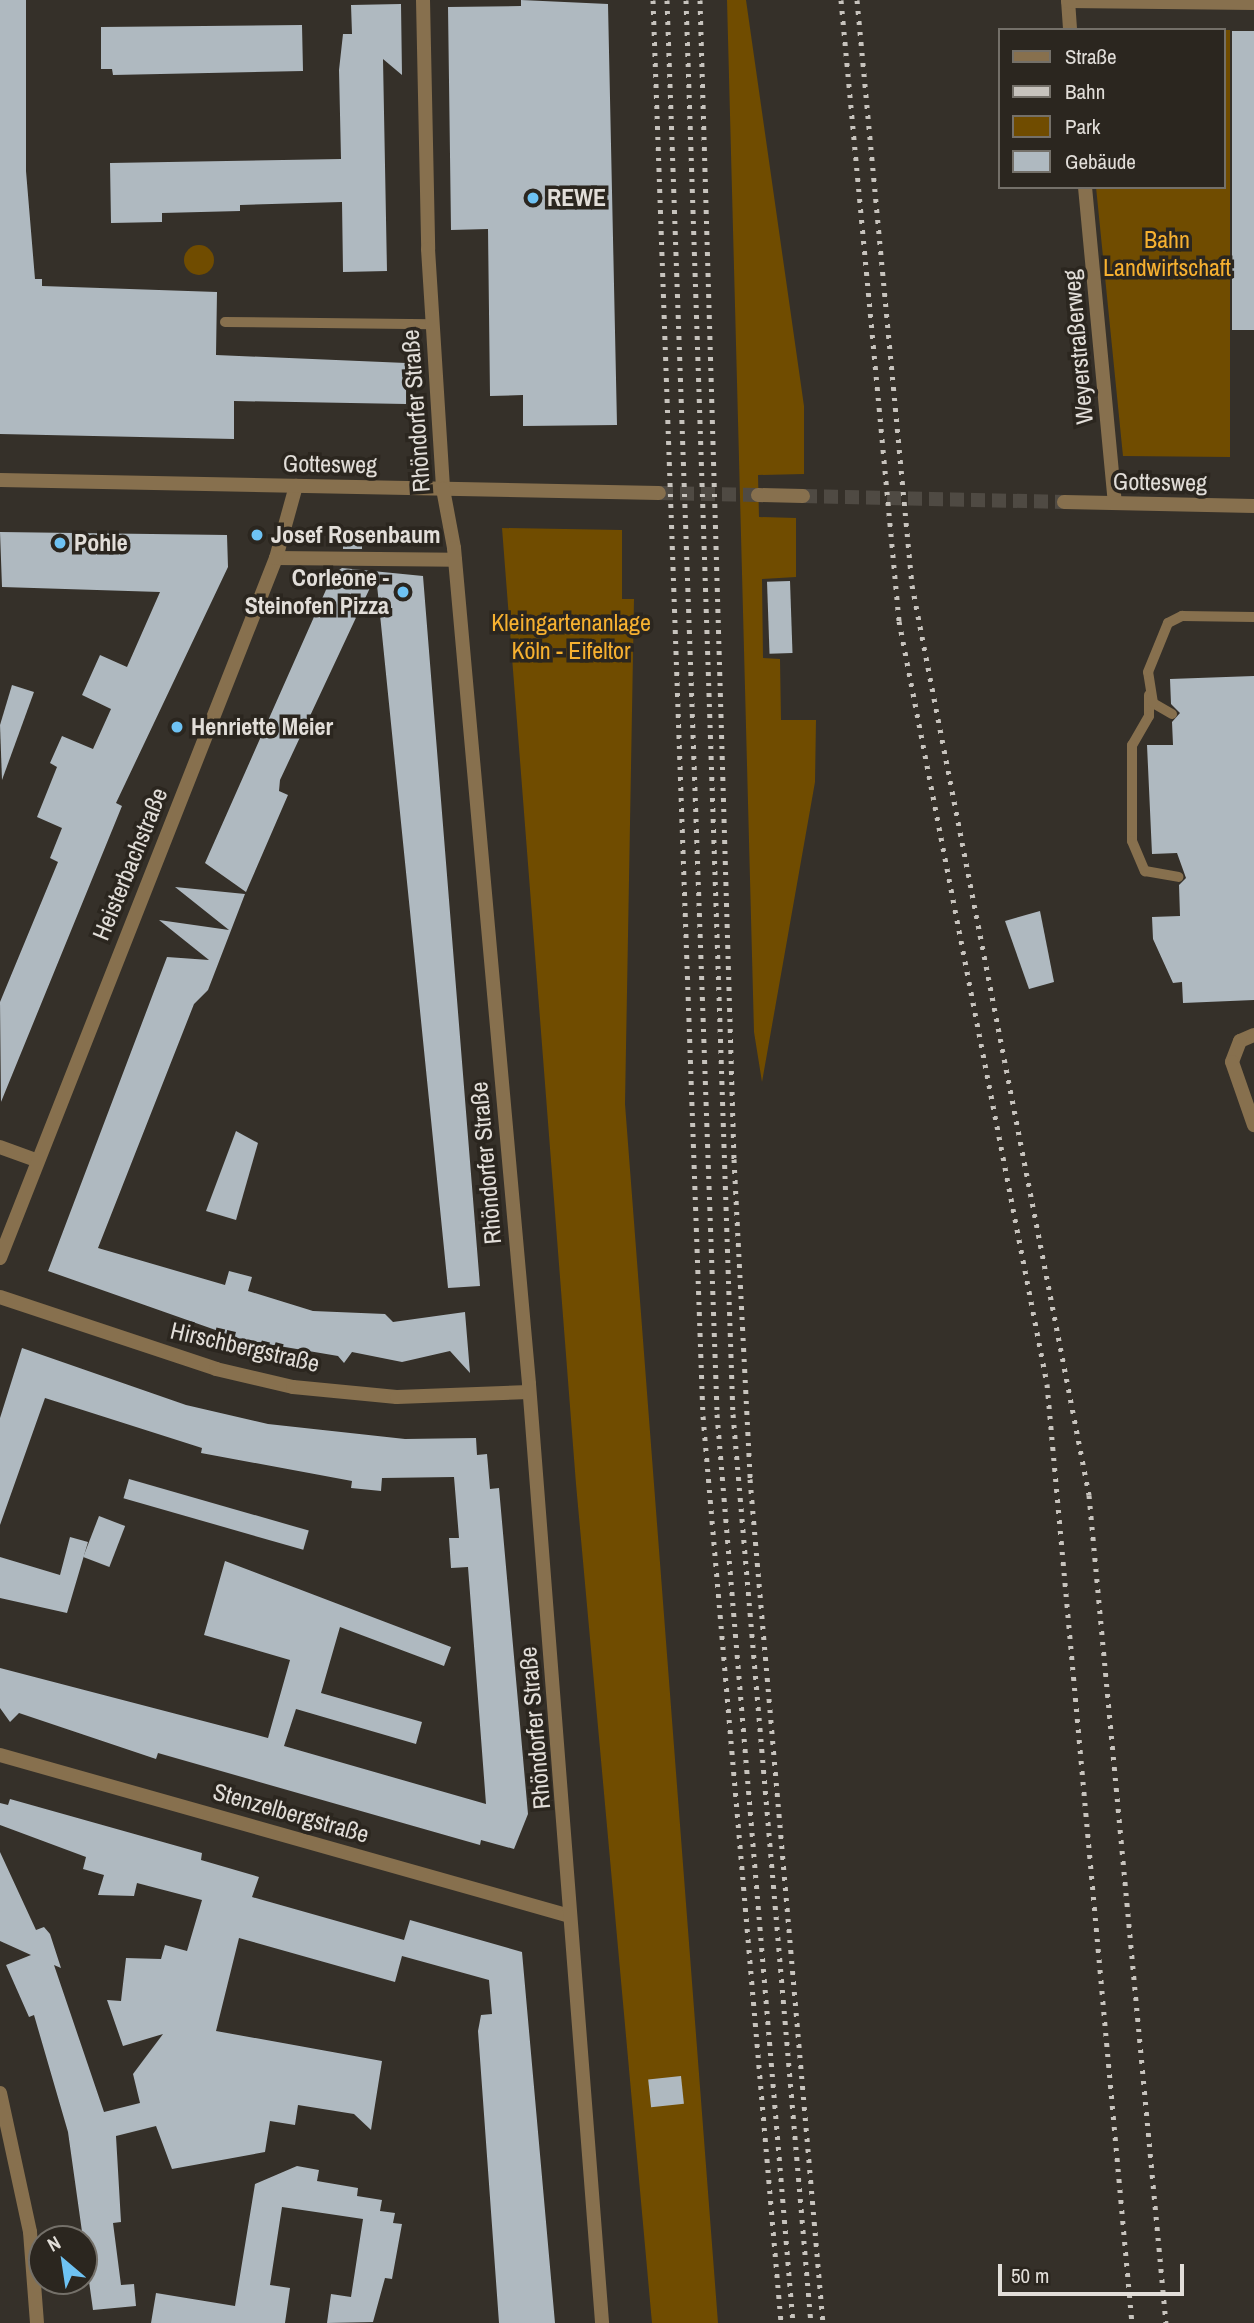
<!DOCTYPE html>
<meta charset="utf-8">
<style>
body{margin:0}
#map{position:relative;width:1254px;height:2323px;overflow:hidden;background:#353029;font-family:"Archivo Narrow",sans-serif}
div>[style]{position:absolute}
.green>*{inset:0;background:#704c00}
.round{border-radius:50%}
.building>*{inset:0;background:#afb9c0;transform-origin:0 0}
.tertiary-tunnel>*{height:14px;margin-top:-7px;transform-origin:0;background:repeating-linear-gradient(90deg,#4f4a43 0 14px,transparent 0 21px)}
.service>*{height:10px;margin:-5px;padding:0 5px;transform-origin:5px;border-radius:5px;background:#87704e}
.minor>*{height:14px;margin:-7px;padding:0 7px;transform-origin:7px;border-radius:7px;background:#87704e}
.tertiary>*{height:14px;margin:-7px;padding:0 7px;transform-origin:7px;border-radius:7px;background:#87704e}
.rail>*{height:5px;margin-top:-2.5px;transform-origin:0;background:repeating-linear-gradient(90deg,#c7c3bd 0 3.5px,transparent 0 10.5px)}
.dots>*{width:19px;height:19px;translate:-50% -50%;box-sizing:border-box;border:4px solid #2b261f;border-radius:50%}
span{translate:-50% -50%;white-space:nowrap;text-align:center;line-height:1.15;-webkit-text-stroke:7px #2b261f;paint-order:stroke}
.poi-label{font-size:24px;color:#e2ded9;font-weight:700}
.left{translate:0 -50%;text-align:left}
.right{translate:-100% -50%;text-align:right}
.park-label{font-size:24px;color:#f7b130}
.street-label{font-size:24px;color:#e2ded9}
.legend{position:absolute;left:998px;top:28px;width:228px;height:161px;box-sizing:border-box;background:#2b261f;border:2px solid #747069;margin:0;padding:9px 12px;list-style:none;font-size:21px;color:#e2ded9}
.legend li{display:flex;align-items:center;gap:14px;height:35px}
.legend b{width:35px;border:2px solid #747069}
.north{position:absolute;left:28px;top:2225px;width:70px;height:70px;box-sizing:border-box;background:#2b261f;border:2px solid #747069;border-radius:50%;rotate:331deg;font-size:19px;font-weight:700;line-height:28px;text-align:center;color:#e2ded9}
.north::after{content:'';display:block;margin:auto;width:24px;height:32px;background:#6ec2f3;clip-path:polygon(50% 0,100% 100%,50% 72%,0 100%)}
.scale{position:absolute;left:998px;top:2264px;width:186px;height:32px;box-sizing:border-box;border:4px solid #e2ded9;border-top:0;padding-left:9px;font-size:21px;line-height:24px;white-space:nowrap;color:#e2ded9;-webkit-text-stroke:5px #2b261f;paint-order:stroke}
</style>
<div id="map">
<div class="green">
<i style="clip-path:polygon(727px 0,746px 0,804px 406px,804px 474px,758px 475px,759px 517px,796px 518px,796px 577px,762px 579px,763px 658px,780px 659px,781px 720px,816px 720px,815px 782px,762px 1082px,754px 1032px)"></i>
<i style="clip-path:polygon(1224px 30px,1230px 30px,1230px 457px,1123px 456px,1096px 187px,1224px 187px)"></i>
<i class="round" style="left:184px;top:245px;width:30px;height:30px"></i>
<i style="clip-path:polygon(502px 528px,622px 530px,622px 599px,634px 599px,625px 1104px,718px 2323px,652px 2323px,576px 1484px)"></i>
</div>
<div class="building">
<i style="clip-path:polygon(0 0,26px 0,26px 171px,35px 279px,42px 279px,42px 286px,217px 292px,216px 355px,406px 363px,406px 404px,234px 401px,234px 439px,0 434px)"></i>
<i style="clip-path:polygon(521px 0,608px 4px,617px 425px,523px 426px,523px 395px,490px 396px,488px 229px,451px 230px,448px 7px,521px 6px)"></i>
<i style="clip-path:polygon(401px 4px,402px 75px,383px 59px,387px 271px,343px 272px,342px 202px,240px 205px,240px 211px,162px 213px,162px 222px,111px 223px,110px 163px,341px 159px,339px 70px,343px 34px,352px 34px,351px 5px)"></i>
<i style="clip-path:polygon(302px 25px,303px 71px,113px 75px,112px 69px,101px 69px,101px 27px)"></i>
<i style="left:1232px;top:31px;width:22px;height:299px"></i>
<i style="left:343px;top:531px;width:19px;height:18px"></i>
<i style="clip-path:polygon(0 532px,227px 535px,228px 567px,116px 803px,122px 806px,1px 1102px,0 1002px,58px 862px,50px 858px,62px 828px,37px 817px,57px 767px,50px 763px,62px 736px,93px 749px,111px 709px,82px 695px,100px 655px,127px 667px,160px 592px,2px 587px)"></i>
<i style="clip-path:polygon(342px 568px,423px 576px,480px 1286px,448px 1288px,376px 575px,280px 780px,279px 791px,288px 795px,246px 892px,205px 863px,333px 574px)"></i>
<i style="left:790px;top:581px;width:72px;height:23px;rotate:88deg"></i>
<i style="clip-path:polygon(1254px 676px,1254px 1000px,1183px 1003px,1182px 982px,1173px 983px,1153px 939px,1152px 917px,1180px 916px,1179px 885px,1186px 878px,1177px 853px,1152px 854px,1147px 745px,1173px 745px,1172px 722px,1180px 713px,1171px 704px,1170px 679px)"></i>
<i style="clip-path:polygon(12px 685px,34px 692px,2px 780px,0 725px)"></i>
<i style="clip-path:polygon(175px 887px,245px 894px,208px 990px,194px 1004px,98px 1248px,225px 1285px,229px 1271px,252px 1277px,248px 1291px,313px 1311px,385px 1314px,393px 1322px,465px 1312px,470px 1373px,450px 1351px,402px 1362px,352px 1352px,344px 1363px,338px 1356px,244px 1340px,48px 1271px,167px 957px,209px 960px,159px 920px,229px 930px)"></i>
<i style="clip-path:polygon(1040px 911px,1054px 982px,1029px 989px,1005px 921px)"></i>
<i style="clip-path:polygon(236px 1131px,258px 1143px,236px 1220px,206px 1211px)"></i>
<i style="clip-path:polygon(22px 1348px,186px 1405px,268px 1424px,405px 1439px,476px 1438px,477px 1455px,487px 1454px,490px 1489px,499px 1488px,528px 1814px,514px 1849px,481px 1840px,480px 1845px,158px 1753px,156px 1759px,19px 1713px,10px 1722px,0 1708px,0 1668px,268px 1738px,290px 1660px,204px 1635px,225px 1561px,451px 1647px,444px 1666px,340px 1627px,321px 1693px,422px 1722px,416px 1744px,296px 1709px,284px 1746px,486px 1804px,468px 1567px,451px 1568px,449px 1538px,459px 1538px,454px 1477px,382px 1478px,381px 1491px,351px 1488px,352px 1481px,201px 1453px,202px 1448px,45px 1398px,0 1525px,0 1418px)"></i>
<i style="left:129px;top:1479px;width:187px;height:20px;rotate:16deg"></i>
<i style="left:99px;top:1516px;width:28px;height:44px;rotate:21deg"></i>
<i style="clip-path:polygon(70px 1537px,88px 1542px,67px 1613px,0 1598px,0 1557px,60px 1575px)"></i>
<i style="clip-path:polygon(10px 1799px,202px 1853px,201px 1860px,259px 1877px,252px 1897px,404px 1940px,410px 1920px,522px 1952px,555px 2323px,499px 2323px,478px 2031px,481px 2015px,492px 2014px,489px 1980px,402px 1956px,395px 1982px,239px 1938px,216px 2031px,382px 2061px,371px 2130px,354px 2114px,298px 2105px,295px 2125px,270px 2121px,265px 2152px,172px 2169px,156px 2126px,116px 2136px,121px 2222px,113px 2223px,121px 2285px,134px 2284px,136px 2306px,93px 2310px,68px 2132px,34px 2015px,29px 2017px,6px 1965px,31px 1955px,0 1941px,0 1852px,36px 1930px,44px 1927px,50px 1934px,61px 1968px,54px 1965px,104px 2112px,140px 2103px,133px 2074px,163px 2034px,123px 2046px,107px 2000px,121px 2001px,126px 1958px,161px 1959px,165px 1945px,187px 1951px,202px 1900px,137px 1883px,134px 1896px,98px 1895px,104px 1875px,83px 1869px,86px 1857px,0 1825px,0 1803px,8px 1805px)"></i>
<i style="left:681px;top:2076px;width:28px;height:33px;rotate:84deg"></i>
<i style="clip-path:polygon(297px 2166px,319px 2170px,317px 2181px,358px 2188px,357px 2196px,382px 2200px,380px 2211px,395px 2213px,393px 2223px,402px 2224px,392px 2279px,385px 2278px,373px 2322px,327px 2323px,331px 2294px,351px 2297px,363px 2219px,282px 2207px,270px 2285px,290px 2288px,285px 2323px,151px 2323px,156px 2293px,235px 2306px,255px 2184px)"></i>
</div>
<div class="tertiary-tunnel">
<i style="left:659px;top:493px;width:99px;rotate:1.2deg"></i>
<i style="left:803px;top:496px;width:261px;rotate:1.3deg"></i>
</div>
<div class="service">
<i style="left:225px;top:322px;width:207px;rotate:0.6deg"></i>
<i style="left:1149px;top:695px;width:21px;rotate:90deg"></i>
<i style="left:1149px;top:716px;width:34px;rotate:120deg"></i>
<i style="left:1132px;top:745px;width:96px;rotate:90deg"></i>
<i style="left:1132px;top:841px;width:33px;rotate:67deg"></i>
<i style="left:1145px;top:871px;width:34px;rotate:10deg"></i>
<i style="left:1172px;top:714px;width:22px;rotate:-150deg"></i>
<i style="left:1153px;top:703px;width:31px;rotate:-99deg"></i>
<i style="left:1148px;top:672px;width:53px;rotate:-67.8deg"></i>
<i style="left:1168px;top:623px;width:16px;rotate:-27deg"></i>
<i style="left:1182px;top:616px;width:72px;rotate:0.8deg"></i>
</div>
<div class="minor">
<i style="left:423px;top:0;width:249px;rotate:88.8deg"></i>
<i style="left:428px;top:249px;width:240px;rotate:86.4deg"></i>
<i style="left:1068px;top:0;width:30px;rotate:86deg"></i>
<i style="left:1068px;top:1px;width:186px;rotate:0.6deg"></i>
<i style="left:1085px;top:187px;width:317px;rotate:84.6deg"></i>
<i style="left:276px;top:558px;width:179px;rotate:0.6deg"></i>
<i style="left:1254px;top:1035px;width:15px;rotate:157deg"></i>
<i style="left:1240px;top:1041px;width:22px;rotate:111deg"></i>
<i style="left:1232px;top:1062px;width:67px;rotate:70.8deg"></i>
<i style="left:0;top:1147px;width:38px;rotate:20deg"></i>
<i style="left:0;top:1258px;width:752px;rotate:-68.48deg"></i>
<i style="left:276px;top:558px;width:75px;rotate:-74.5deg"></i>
<i style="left:0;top:1297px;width:228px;rotate:18.4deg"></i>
<i style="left:216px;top:1369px;width:79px;rotate:13.2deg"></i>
<i style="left:293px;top:1387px;width:104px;rotate:5.5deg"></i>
<i style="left:397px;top:1397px;width:132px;rotate:-2.2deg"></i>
<i style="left:0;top:1755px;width:592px;rotate:15.77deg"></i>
<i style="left:0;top:2093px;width:142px;rotate:77.8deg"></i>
<i style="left:30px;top:2232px;width:91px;rotate:85.6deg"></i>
</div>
<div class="tertiary">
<i style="left:0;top:480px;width:659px;rotate:1.13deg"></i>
<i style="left:443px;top:489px;width:60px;rotate:79.4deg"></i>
<i style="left:454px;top:548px;width:839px;rotate:84.87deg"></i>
<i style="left:529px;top:1384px;width:942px;rotate:85.55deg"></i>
<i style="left:758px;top:495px;width:45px;rotate:1.3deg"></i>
<i style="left:1064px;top:502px;width:190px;rotate:1.2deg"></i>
</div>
<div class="rail">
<i style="left:653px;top:0;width:1417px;rotate:87.98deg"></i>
<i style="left:703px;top:1416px;width:910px;rotate:85.08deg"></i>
<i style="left:667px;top:0;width:1415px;rotate:87.97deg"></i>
<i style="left:717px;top:1414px;width:912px;rotate:85.22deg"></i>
<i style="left:686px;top:0;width:1415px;rotate:88.1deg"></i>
<i style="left:733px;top:1414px;width:912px;rotate:85.1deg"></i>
<i style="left:700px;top:0;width:1159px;rotate:88.32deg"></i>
<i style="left:734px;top:1159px;width:320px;rotate:87.1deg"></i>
<i style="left:750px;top:1479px;width:847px;rotate:85.06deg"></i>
<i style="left:841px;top:0;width:624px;rotate:84.66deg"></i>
<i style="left:899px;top:621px;width:777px;rotate:79.02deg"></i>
<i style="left:1047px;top:1384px;width:943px;rotate:84.83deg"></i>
<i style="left:857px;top:0;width:588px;rotate:84.63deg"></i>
<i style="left:912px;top:585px;width:927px;rotate:78.99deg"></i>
<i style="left:1089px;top:1495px;width:832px;rotate:84.69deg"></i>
</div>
<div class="dots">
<i style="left:533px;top:198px;background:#6ec2f3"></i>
<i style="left:257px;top:535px;background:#6ec2f3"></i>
<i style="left:60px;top:543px;background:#6ec2f3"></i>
<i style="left:403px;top:592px;background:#6ec2f3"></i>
<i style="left:177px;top:727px;background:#6ec2f3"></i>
</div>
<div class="poi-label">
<span class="left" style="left:547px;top:198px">REWE</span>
<span class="left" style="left:271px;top:535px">Josef Rosenbaum</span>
<span class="left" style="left:74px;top:543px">Pohle</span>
<span class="right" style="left:389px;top:592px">Corleone -<br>Steinofen Pizza</span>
<span class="left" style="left:191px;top:727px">Henriette Meier</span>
</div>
<div class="park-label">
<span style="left:1167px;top:254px">Bahn<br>Landwirtschaft</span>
<span style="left:571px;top:637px">Kleingartenanlage<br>Köln - Eifeltor</span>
</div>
<div class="street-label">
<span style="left:1078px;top:347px;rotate:-95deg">Weyerstraßerweg</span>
<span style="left:416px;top:411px;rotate:-94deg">Rhöndorfer Straße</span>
<span style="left:330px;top:464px;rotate:1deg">Gottesweg</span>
<span style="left:1160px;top:482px;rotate:1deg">Gottesweg</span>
<span style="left:130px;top:864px;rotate:-68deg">Heisterbachstraße</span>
<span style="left:486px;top:1163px;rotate:-95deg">Rhöndorfer Straße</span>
<span style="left:245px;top:1347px;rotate:13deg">Hirschbergstraße</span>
<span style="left:535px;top:1728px;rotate:-95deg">Rhöndorfer Straße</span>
<span style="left:291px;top:1813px;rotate:16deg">Stenzelbergstraße</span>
</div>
<ul class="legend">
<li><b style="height:9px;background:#87704e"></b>Straße</li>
<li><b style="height:9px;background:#c7c3bd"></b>Bahn</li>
<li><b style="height:19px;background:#704c00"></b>Park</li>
<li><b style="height:19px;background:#afb9c0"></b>Gebäude</li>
</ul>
<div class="north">N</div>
<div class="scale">50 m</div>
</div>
